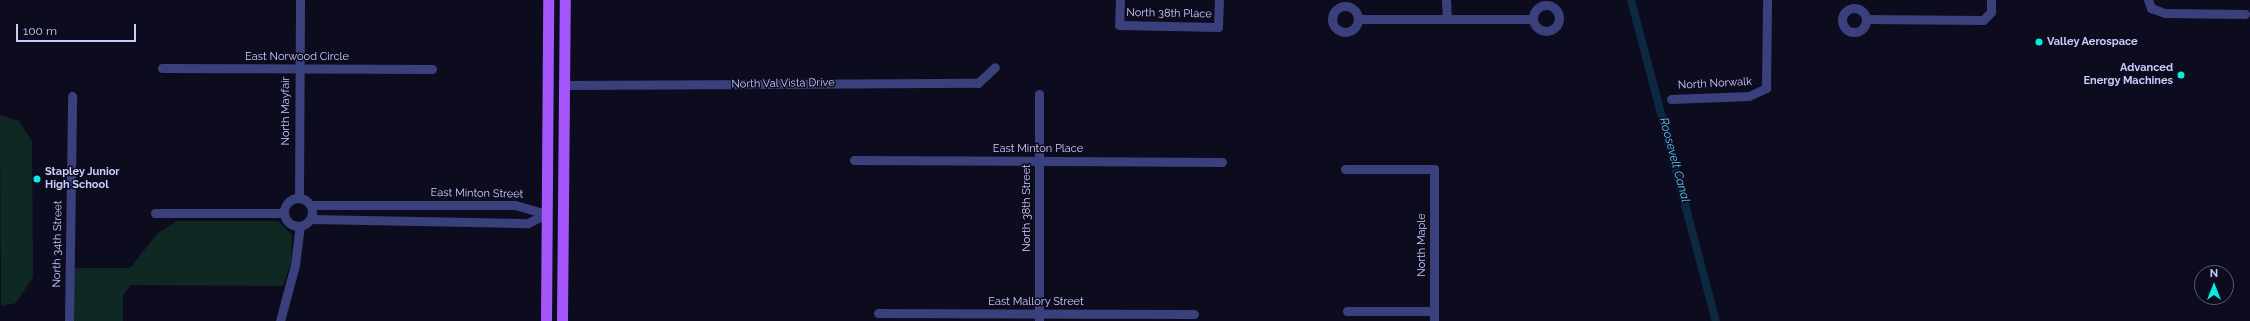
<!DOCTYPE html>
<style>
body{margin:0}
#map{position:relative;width:2250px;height:321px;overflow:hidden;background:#0d0c1e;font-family:Raleway,sans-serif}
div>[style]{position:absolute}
.green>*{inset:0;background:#102823}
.canal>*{height:8px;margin:-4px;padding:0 4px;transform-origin:4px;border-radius:4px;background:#0d2942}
.minor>*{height:9px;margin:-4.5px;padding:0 4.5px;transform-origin:4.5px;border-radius:4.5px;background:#39407c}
.minor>.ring{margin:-4.5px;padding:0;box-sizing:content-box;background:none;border:9px solid #39407c;border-radius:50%}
.major>*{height:11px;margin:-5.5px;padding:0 5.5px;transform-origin:5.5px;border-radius:5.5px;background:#a455fb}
.dots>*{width:11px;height:11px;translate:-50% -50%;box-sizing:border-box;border:2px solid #0d0c1e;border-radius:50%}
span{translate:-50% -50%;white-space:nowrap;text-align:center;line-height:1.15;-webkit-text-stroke:3px #0d0c1e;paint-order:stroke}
.street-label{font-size:11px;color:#cbccfe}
.poi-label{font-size:11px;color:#cbccfe;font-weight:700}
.left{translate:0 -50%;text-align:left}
.right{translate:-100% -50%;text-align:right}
.water-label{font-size:12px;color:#5cc9fb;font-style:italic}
.north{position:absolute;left:2194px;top:265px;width:40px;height:40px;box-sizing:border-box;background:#0d0c1e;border:1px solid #595978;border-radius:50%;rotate:0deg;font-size:11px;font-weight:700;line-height:16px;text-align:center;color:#cbccfe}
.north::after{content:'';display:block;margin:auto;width:14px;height:18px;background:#06eee3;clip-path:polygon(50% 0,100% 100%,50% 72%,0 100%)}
.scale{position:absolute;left:16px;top:24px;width:120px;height:18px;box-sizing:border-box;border:2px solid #cbccfe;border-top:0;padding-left:5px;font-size:12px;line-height:14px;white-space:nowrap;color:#cbccfe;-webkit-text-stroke:3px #0d0c1e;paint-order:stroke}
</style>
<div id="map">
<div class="green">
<i style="clip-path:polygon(0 115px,19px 121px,32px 141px,33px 277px,16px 303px,1px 306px)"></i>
<i style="clip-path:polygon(177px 221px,278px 221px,292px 235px,291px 263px,283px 286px,131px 285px,123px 295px,123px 321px,73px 321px,74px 268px,130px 268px,157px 234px)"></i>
</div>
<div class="canal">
<i style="left:1631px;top:0;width:332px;rotate:75.2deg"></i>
</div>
<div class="minor">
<i style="left:1120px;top:0;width:25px;rotate:92deg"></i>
<i style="left:1119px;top:25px;width:99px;rotate:1.2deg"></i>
<i style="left:1218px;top:27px;width:27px;rotate:-88deg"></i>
<i style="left:1446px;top:0;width:19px;rotate:87deg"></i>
<i style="left:2148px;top:0;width:9px;rotate:69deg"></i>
<i style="left:2151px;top:8px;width:15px;rotate:20deg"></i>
<i style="left:2165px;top:13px;width:80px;rotate:0.7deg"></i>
<i class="ring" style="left:1533px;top:5px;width:17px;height:17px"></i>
<i class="ring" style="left:1332px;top:6px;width:17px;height:17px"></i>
<i class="ring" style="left:1842px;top:8px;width:15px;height:15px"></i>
<i style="left:1358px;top:19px;width:175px"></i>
<i style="left:1866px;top:19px;width:117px;rotate:0.5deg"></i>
<i style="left:1983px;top:20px;width:11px;rotate:-45deg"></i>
<i style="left:1991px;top:12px;width:12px;rotate:-90deg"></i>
<i style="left:162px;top:68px;width:270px;rotate:0.2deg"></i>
<i style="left:564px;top:85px;width:414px;rotate:-0.3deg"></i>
<i style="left:978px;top:83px;width:23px;rotate:-43deg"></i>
<i style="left:1671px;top:99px;width:78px;rotate:-2.2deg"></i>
<i style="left:1749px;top:96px;width:19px;rotate:-25deg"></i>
<i style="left:1766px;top:88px;width:88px;rotate:-89.3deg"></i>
<i style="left:854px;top:160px;width:368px;rotate:0.3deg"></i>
<i style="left:1345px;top:169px;width:89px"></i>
<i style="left:1434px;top:169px;width:152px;rotate:90deg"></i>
<i style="left:299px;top:197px;width:197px;rotate:-89.7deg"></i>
<i class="ring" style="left:284px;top:198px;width:19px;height:19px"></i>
<i style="left:311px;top:205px;width:204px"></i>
<i style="left:515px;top:205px;width:32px;rotate:16deg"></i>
<i style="left:155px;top:213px;width:129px"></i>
<i style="left:311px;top:219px;width:217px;rotate:1.1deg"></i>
<i style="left:528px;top:223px;width:20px;rotate:-27deg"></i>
<i style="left:1347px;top:311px;width:87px"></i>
<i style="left:878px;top:313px;width:316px;rotate:0.2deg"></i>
<i style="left:69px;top:321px;width:225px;rotate:-89.2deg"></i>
<i style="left:280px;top:321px;width:58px;rotate:-75deg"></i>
<i style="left:295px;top:265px;width:39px;rotate:-83deg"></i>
<i style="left:1039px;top:321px;width:227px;rotate:-90deg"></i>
</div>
<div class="major">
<i style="left:546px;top:321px;width:321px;rotate:-89.6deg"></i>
<i style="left:562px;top:321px;width:321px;rotate:-89.5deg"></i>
</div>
<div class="dots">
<i style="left:2039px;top:42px;background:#06eee3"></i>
<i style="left:2181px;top:75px;background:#06eee3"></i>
<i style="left:37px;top:179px;background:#06eee3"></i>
</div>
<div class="street-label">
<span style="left:1169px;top:14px;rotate:1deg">North 38th Place</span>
<span style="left:297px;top:57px">East Norwood Circle</span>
<span style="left:783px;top:84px;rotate:-1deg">North Val Vista Drive</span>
<span style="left:1715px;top:84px;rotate:-3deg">North Norwalk</span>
<span style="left:286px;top:111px;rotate:-90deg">North Mayfair</span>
<span style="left:1038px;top:149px">East Minton Place</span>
<span style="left:477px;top:194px;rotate:1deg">East Minton Street</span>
<span style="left:1027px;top:208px;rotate:-90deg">North 38th Street</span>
<span style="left:58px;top:244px;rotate:-89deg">North 34th Street</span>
<span style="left:1422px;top:245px;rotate:-90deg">North Maple</span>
<span style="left:1036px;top:302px">East Mallory Street</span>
</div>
<div class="poi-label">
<span class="left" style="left:2047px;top:42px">Valley Aerospace</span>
<span class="right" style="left:2173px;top:75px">Advanced<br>Energy Machines</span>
<span class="left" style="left:45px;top:179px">Stapley Junior<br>High School</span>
</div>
<div class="water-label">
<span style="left:1674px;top:160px;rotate:75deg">Roosevelt Canal</span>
</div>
<div class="north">N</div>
<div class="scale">100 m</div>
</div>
